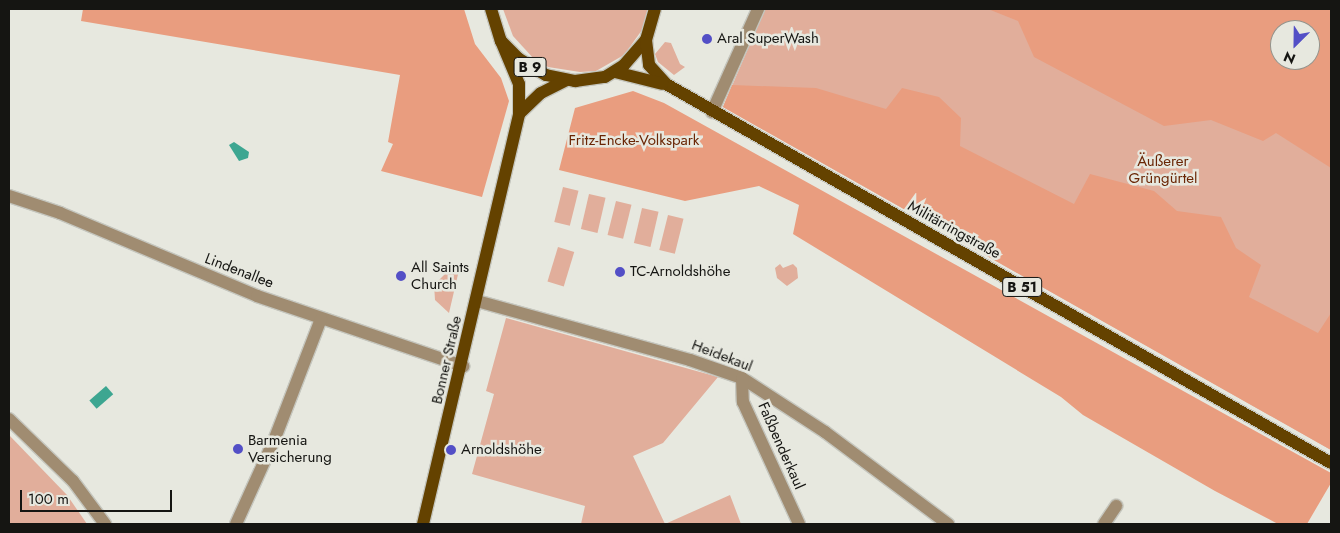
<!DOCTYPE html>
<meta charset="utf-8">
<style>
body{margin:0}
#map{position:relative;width:1340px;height:533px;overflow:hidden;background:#e7e8df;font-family:Jost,sans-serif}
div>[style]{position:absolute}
.green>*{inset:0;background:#e1ae9b;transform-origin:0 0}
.forest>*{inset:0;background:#e99d7f}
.water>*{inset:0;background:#3da691;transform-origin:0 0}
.roads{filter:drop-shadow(1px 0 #c5c6be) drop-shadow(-1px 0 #c5c6be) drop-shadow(0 1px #c5c6be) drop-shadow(0 -1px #c5c6be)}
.minor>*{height:12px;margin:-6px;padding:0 6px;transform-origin:6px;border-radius:6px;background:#a08c71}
.major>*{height:12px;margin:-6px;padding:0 6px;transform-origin:6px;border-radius:6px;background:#644200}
.dots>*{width:14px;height:14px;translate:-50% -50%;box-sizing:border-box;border:2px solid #e7e8df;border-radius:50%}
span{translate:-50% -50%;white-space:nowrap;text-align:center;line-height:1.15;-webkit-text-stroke:5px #e7e8df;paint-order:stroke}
.shield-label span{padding:1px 4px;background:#e7e8df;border:1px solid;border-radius:4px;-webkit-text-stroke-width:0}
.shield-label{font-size:14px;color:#151512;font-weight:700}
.poi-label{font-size:15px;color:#151512}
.left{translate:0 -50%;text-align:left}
.park-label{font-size:15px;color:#6a2605}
.street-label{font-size:15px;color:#151512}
.frame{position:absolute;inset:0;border:10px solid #151512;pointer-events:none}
.north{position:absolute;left:1270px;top:20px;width:50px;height:50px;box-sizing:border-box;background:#e7e8df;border:1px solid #93948d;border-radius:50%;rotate:203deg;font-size:14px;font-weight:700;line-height:20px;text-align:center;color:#151512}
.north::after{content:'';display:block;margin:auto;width:18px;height:22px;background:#534fc6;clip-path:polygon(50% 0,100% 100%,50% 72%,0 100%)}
.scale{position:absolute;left:20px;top:490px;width:152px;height:22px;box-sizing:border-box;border:2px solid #151512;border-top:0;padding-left:6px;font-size:15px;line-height:18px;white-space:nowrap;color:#151512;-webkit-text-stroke:4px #e7e8df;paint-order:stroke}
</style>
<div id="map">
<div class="green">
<i style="clip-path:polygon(503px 9px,648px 9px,642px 30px,624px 55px,596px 71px,580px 72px,548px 67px,534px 59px,513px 36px)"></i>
<i style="clip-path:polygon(evenodd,765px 9px,1331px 9px,1331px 450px,723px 107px,765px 9px,1280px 30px,1310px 30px,1310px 60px,1280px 60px,1280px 30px)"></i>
<i style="clip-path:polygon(665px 42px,671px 43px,680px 64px,685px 67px,674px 75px,658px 62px,655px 54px)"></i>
<i style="left:563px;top:187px;width:16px;height:36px;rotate:14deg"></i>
<i style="left:589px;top:194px;width:17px;height:36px;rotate:13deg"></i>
<i style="left:616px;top:201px;width:16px;height:35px;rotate:14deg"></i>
<i style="left:642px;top:208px;width:17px;height:36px;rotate:13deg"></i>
<i style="left:668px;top:215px;width:16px;height:36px;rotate:14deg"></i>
<i style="left:558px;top:247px;width:17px;height:36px;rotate:17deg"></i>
<i style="clip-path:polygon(780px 264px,783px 268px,793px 264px,797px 268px,798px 278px,787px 286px,777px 278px,775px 268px)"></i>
<i style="clip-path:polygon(459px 270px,449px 313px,435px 300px,434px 285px,447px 272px)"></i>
<i style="clip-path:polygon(506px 318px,718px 377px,663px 443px,633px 456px,665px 524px,730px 495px,741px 524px,581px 524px,585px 506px,472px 474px,494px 394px,486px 391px)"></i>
<i style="clip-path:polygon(9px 435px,67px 495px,87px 524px,9px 524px)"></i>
</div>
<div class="forest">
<i style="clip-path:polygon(83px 9px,464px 9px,475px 44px,501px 78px,509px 101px,482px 197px,381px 171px,393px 144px,388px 142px,400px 75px,81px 21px)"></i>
<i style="clip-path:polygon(evenodd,988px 9px,1331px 9px,1331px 168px,1276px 133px,1263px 141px,1211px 120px,1164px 126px,1034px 57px,1018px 21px,988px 9px,1280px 30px,1310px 30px,1310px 60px,1280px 60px,1280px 30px)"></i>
<i style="clip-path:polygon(732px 85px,816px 88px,886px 109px,902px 88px,939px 97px,961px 118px,960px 146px,1074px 204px,1090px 174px,1154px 191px,1177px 211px,1221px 217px,1236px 248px,1261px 265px,1249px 297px,1318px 333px,1331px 313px,1331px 450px,723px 107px)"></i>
<i style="clip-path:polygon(633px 91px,664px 103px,1331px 473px,1331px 483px,1307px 524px,1278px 524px,1215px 491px,1083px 415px,1061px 397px,793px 234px,799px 205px,759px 186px,685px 201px,559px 170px,575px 108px)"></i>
</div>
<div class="water">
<i style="clip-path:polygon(234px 142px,249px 152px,248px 158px,239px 161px,229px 145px)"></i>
<i style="left:106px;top:386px;width:11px;height:22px;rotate:49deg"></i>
</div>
<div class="roads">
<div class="minor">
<i style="left:712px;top:112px;width:113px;rotate:-65.9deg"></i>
<i style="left:9px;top:196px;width:54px;rotate:18.4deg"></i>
<i style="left:60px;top:213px;width:214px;rotate:22.8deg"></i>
<i style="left:257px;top:296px;width:218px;rotate:18.8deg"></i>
<i style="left:477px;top:301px;width:221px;rotate:15.5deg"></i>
<i style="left:690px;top:360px;width:55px;rotate:19.1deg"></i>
<i style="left:742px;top:378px;width:99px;rotate:33deg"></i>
<i style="left:825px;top:432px;width:154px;rotate:36.8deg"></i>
<i style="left:742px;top:378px;width:24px;rotate:88deg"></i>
<i style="left:743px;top:402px;width:134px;rotate:65.3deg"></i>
<i style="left:9px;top:419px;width:89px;rotate:44.1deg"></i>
<i style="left:73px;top:481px;width:54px;rotate:53.3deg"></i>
<i style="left:236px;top:524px;width:94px;rotate:-65.6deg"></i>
<i style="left:275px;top:438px;width:128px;rotate:-68.9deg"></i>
<i style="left:1104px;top:524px;width:22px;rotate:-56deg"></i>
</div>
<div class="major">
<i style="left:491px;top:9px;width:34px;rotate:73deg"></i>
<i style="left:501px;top:41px;width:25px;rotate:45deg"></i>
<i style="left:519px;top:59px;width:31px;rotate:31deg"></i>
<i style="left:546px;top:75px;width:30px;rotate:12deg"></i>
<i style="left:575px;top:81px;width:30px;rotate:-8deg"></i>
<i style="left:605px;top:77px;width:22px;rotate:-32deg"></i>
<i style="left:624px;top:65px;width:33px;rotate:-49deg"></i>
<i style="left:646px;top:40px;width:32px;rotate:-74deg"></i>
<i style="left:646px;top:40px;width:25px;rotate:83deg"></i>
<i style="left:649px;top:65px;width:25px;rotate:48deg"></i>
<i style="left:666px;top:84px;width:765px;rotate:29.68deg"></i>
<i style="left:615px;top:72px;width:49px;rotate:14deg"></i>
<i style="left:519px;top:114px;width:30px;rotate:-44deg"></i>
<i style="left:541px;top:93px;width:29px;rotate:-27deg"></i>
<i style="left:423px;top:524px;width:421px;rotate:-76.8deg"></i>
<i style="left:519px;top:114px;width:30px;rotate:-90deg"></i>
<i style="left:519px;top:84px;width:47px;rotate:-112.7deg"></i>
</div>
</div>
<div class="dots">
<i style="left:707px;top:39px;background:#534fc6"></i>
<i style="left:620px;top:272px;background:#534fc6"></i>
<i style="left:401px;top:276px;background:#534fc6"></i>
<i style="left:238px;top:449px;background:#534fc6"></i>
<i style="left:451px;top:450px;background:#534fc6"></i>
</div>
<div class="shield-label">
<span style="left:530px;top:67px">B 9</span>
<span style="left:1022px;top:287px">B 51</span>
</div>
<div class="poi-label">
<span class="left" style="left:717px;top:39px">Aral SuperWash</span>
<span class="left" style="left:411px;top:276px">All Saints<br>Church</span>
<span class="left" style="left:630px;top:272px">TC-Arnoldshöhe</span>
<span class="left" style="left:248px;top:449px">Barmenia<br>Versicherung</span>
<span class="left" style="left:461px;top:450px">Arnoldshöhe</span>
</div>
<div class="park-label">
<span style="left:634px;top:141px">Fritz-Encke-Volkspark</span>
<span style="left:1163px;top:170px">Äußerer<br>Grüngürtel</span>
</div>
<div class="street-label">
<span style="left:954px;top:230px;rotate:29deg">Militärringstraße</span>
<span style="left:239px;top:271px;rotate:21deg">Lindenallee</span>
<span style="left:722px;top:356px;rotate:21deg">Heidekaul</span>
<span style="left:447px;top:360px;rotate:-77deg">Bonner Straße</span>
<span style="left:781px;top:446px;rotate:66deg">Faßbenderkaul</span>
</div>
<div class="frame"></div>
<div class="north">N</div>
<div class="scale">100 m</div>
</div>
